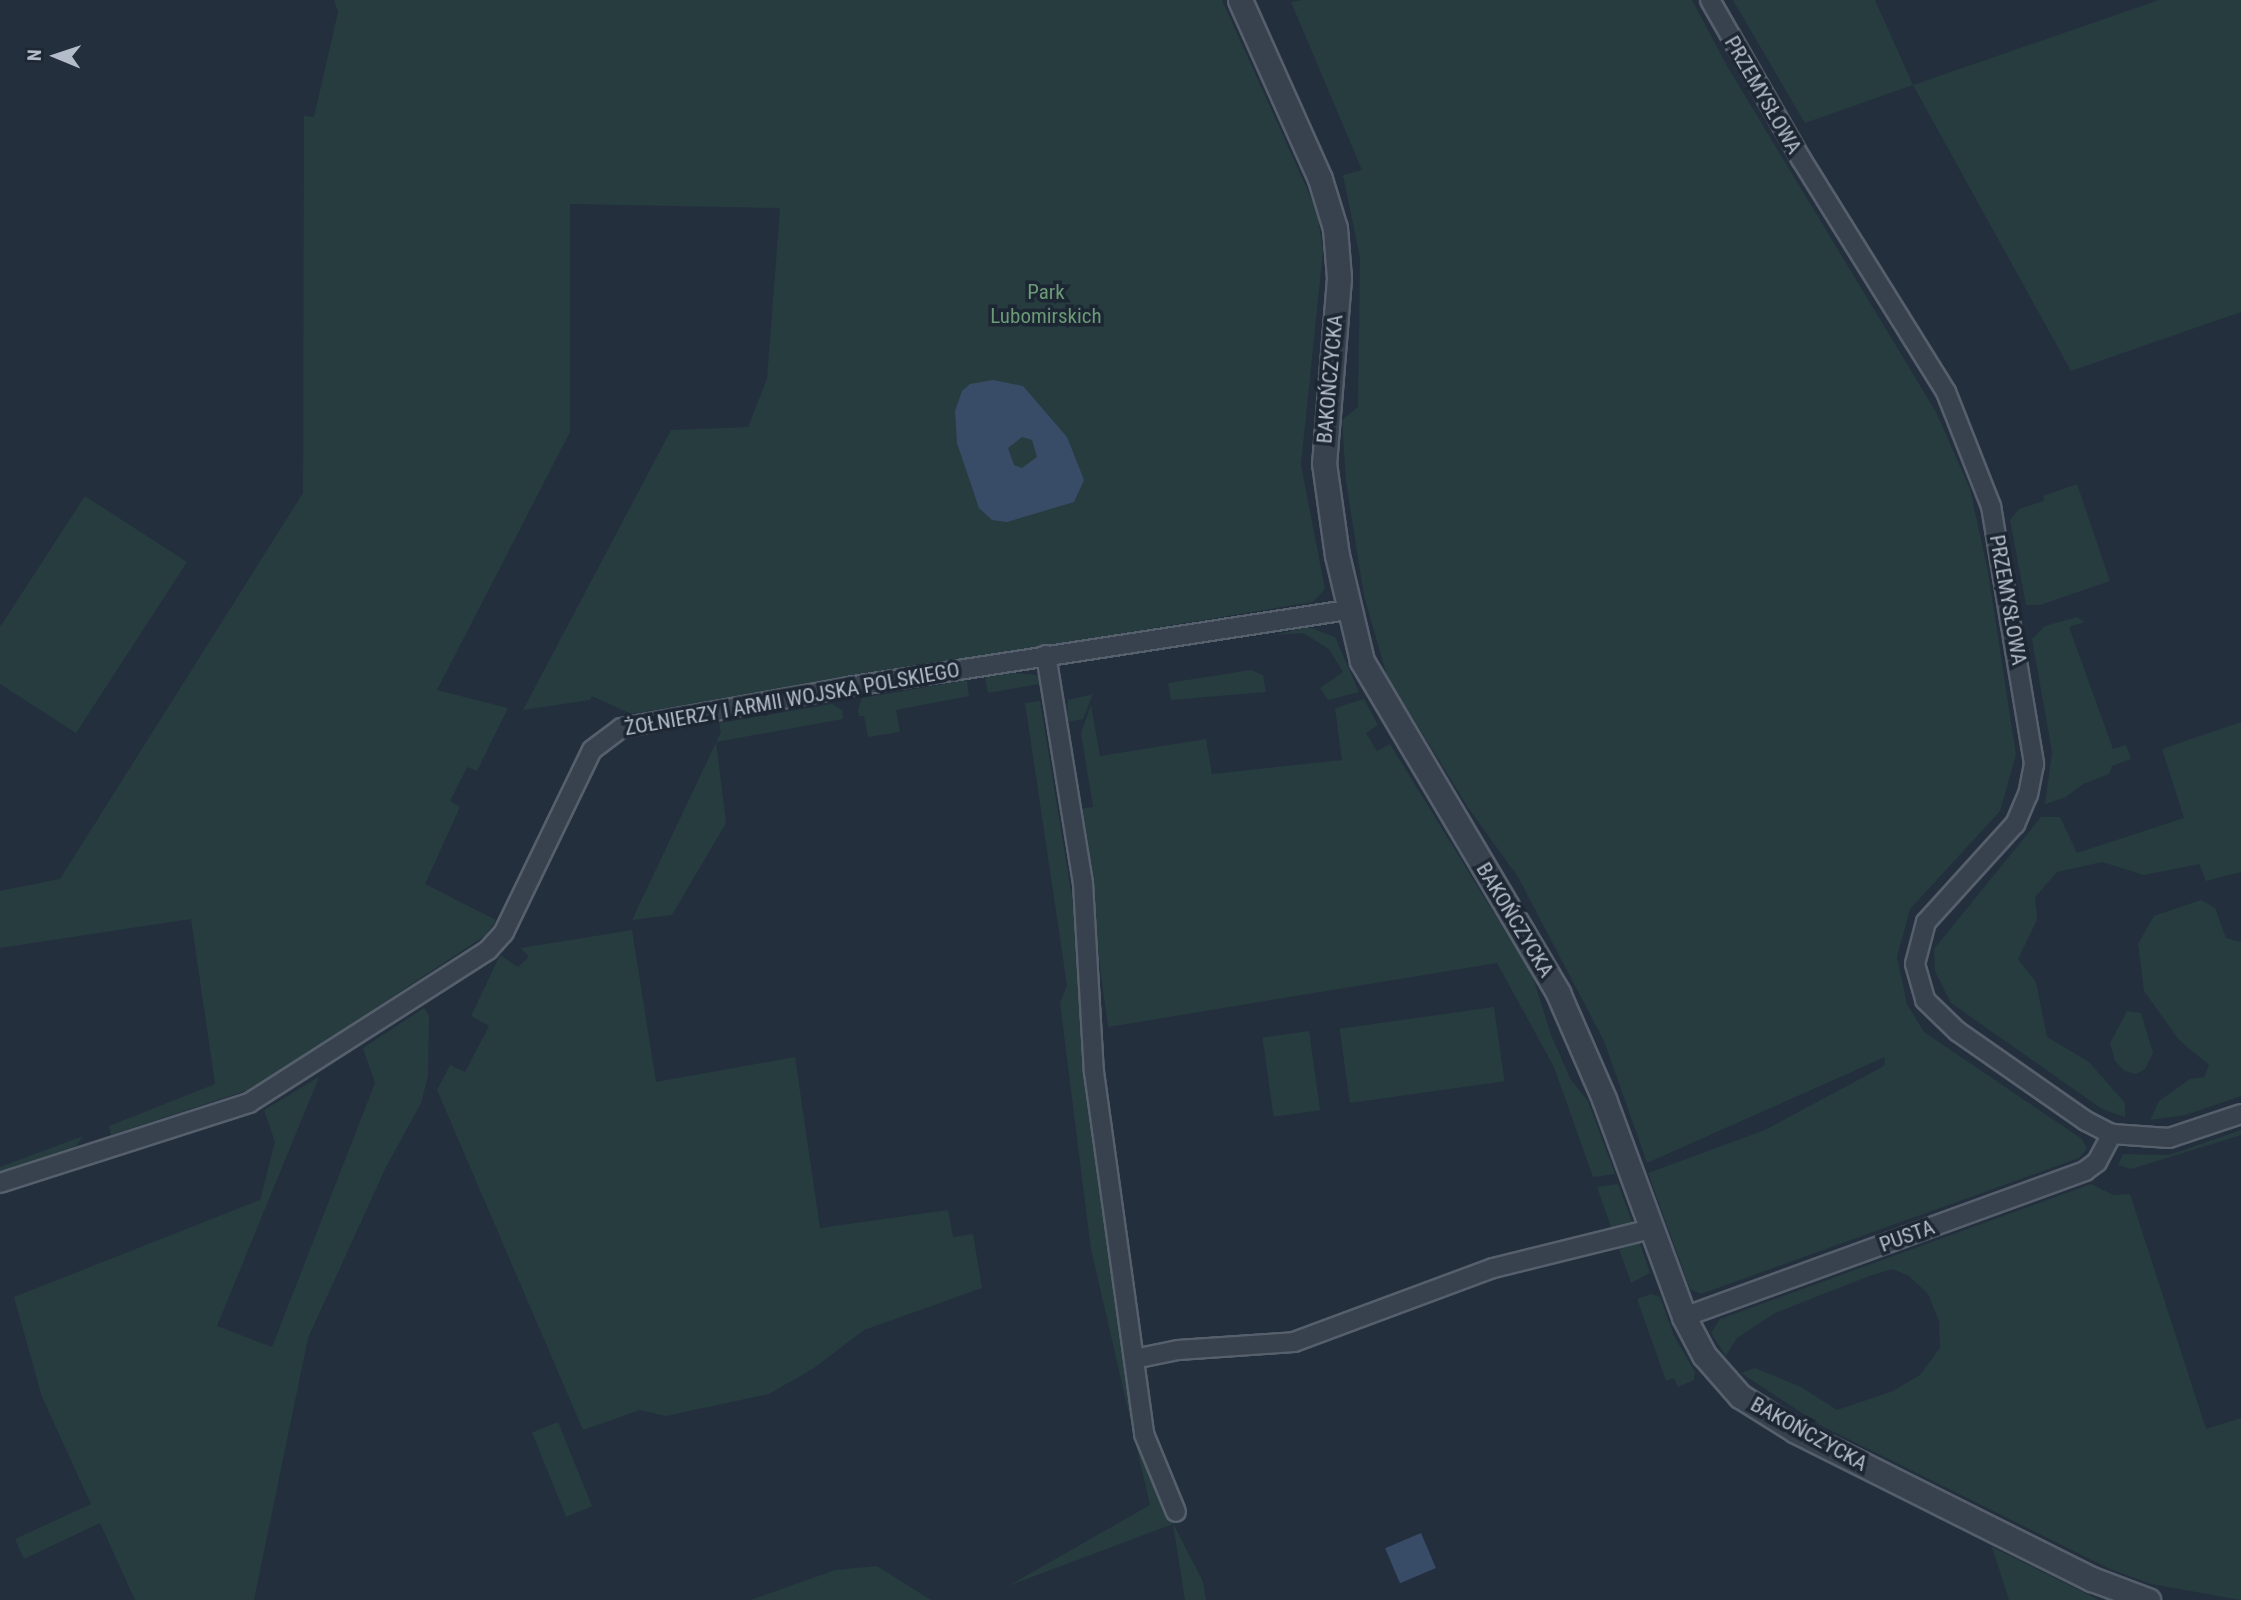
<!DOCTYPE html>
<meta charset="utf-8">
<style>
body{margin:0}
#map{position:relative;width:2241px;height:1600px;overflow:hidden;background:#242f3e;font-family:"Roboto Condensed",sans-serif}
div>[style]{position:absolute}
.green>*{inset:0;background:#263c3f;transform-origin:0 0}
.water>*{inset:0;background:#394c67;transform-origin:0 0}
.roads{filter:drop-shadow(2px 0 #565f6c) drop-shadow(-2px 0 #565f6c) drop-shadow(0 2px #565f6c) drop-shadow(0 -2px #565f6c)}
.minor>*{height:18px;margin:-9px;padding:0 9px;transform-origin:9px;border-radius:9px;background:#38414e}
.tertiary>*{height:23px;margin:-11.5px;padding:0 11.5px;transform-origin:11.5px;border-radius:11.5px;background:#38414e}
span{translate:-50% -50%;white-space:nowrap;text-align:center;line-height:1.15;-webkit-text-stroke:7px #1d2633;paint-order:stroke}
.street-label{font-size:21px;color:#b4bcc9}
.park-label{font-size:21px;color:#6b9a76}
.north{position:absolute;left:21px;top:21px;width:70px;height:70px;-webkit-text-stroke:5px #1d2633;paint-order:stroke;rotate:272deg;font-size:19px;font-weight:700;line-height:28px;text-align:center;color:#b4bcc9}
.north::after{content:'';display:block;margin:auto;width:24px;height:32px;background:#b4bcc9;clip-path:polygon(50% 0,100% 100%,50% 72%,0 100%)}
</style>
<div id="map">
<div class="green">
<i style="clip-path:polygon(334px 0,1222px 0,1317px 211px,1323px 251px,1301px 465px,1325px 589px,1313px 602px,631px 714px,592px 696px,590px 700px,523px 710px,671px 430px,748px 427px,767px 379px,780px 208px,570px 204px,570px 432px,437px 690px,508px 708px,477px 771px,467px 767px,450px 801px,460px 807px,425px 884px,496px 920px,486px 935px,254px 1088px,111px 1135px,109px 1126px,215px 1084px,191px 919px,0 948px,0 891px,60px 879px,303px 493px,304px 116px,314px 117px,338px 12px)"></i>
<i style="clip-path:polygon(1302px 0,1692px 0,1727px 66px,1936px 412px,1970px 489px,1988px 572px,2016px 755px,2000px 811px,1910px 909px,1897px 957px,1907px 1004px,1924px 1032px,2082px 1139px,2087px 1149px,2079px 1158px,1701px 1294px,1690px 1289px,1648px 1173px,1765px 1130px,1884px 1066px,1885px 1057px,1647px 1163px,1604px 1041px,1518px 877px,1469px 809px,1387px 676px,1364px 596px,1346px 482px,1342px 420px,1358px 407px,1360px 258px,1343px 175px,1362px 170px,1291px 2px)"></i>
<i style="clip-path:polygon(1733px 0,1875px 0,1913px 85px,2159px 0,2241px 0,2241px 312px,2071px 371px,1913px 85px,1805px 123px)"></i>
<i style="clip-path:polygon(2077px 484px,2110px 581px,2040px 605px,2026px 605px,2010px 520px,2019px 509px,2044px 501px,2043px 496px)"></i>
<i style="clip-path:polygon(85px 496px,187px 562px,76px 733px,0 684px,0 627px)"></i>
<i style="clip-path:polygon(2077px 617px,2084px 622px,2069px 627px,2113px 749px,2126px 745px,2131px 759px,2112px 766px,2109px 774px,2083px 784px,2066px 797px,2045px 804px,2052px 752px,2032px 639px,2045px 626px)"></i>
<i style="clip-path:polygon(1308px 627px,1335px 637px,1359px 692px,1328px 700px,1320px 688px,1343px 672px,1329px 649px,1303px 633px,1275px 635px)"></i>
<i style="clip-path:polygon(1251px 670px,1263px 675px,1266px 692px,1171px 700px,1168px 683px)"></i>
<i style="clip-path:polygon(1013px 673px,1038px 675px,1039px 684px,988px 693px,985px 677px)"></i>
<i style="clip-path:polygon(967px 680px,969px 696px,896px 710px,900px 732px,868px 737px,864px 716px,859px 716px,858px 709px,862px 698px)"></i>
<i style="clip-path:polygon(1093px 694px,1083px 719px,1067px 722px,1068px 700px)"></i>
<i style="clip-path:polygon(1364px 699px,1378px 725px,1366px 733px,1377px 751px,1390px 744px,1533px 977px,1551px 1035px,1571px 1080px,1588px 1101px,1615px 1174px,1593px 1177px,1554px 1067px,1497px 963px,1108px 1027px,1079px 809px,1093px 807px,1081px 733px,1091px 705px,1100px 756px,1206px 739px,1212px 774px,1342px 760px,1335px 708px)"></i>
<i style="clip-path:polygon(1040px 701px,1081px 952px,1085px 1061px,1136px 1432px,1173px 1523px,1203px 1582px,1206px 1600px,1185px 1600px,1173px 1524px,1008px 1586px,1150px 1505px,1091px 1249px,1060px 1003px,1067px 985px,1025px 703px)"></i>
<i style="clip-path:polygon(832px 704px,842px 710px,843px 719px,716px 742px,726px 823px,672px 915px,632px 920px,721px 732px,719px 723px)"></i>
<i style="clip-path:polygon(2241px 722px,2241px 872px,2206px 881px,2199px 864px,2144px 875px,2102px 862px,2057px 872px,2035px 897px,2037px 920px,2018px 959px,2036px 982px,2047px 1037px,2089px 1062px,2125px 1103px,2125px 1117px,2102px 1109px,1951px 1003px,1935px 971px,1934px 949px,2041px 817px,2060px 817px,2077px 853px,2184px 818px,2162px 749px)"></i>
<i style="clip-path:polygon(2201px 900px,2215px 908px,2226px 938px,2241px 942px,2241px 1096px,2186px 1115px,2150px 1120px,2159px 1101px,2190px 1079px,2204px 1077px,2209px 1065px,2179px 1040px,2144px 991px,2138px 944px,2154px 916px)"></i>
<i style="clip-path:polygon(632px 930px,656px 1082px,795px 1057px,820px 1228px,948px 1210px,953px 1237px,973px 1234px,982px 1288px,864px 1330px,814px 1368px,769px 1394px,666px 1416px,640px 1410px,583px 1430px,437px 1090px,450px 1065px,465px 1072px,489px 1026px,471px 1016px,500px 955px,518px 967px,529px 957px,521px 948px)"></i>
<i style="left:1494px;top:1007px;width:75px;height:156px;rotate:82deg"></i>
<i style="clip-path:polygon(424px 1008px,429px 1016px,428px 1076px,421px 1103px,386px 1167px,308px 1338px,254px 1600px,135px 1600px,100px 1523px,24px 1559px,15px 1539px,91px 1504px,42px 1397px,14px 1297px,260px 1200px,275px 1142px,264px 1110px,319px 1077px,217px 1326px,272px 1347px,375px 1083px,363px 1048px)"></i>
<i style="clip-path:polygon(2127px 1011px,2141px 1013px,2153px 1053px,2145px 1069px,2136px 1074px,2125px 1071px,2115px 1061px,2110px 1043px)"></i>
<i style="left:1309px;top:1031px;width:80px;height:47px;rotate:82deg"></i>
<i style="clip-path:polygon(2241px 1130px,2241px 1135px,2131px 1169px,2118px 1165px,2123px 1154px,2169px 1155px)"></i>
<i style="clip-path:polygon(83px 1136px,76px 1146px,0 1171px,0 1167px)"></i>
<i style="clip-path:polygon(1618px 1184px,1634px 1227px,1613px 1233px,1597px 1187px)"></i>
<i style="clip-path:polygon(2091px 1184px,2113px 1195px,2130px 1194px,2206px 1429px,2241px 1418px,2241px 1600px,2151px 1584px,2110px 1569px,1820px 1425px,1741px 1373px,1755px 1368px,1801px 1387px,1837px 1410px,1893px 1391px,1920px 1375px,1940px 1348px,1939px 1321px,1928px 1294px,1909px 1276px,1893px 1269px,1872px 1275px,1775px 1313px,1737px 1338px,1726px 1356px,1711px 1333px,1720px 1319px)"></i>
<i style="clip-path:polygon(1634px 1239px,1639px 1241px,1650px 1273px,1631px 1283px,1617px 1243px)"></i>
<i style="clip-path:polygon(1651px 1294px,1660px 1297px,1674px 1336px,1695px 1372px,1694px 1380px,1678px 1387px,1674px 1378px,1666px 1381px,1637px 1299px)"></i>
<i style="left:558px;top:1422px;width:91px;height:28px;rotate:68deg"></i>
<i style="clip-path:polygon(1992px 1547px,2099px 1600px,2009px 1600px)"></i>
<i style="clip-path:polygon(877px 1566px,931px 1600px,751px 1600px,835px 1570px)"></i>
</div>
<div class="water">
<i style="clip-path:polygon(evenodd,993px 380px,1023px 386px,1067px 437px,1084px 480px,1074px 502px,1007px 522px,992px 520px,979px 508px,957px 443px,955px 411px,962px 391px,970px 384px,993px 380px,1022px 437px,1032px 440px,1037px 457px,1022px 468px,1014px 465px,1008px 448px,1022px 437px)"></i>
<i style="left:1421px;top:1533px;width:38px;height:39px;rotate:67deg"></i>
</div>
<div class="roads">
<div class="minor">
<i style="left:1710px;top:0;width:183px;rotate:60.2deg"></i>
<i style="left:1801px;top:159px;width:274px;rotate:58.1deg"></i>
<i style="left:1946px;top:392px;width:123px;rotate:68.5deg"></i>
<i style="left:1991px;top:506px;width:262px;rotate:80.5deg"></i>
<i style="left:2034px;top:764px;width:31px;rotate:101deg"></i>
<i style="left:2028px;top:794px;width:33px;rotate:113deg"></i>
<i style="left:2015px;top:824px;width:132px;rotate:132.2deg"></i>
<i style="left:1926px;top:922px;width:43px;rotate:104.7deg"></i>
<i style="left:1915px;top:964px;width:37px;rotate:74deg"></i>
<i style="left:1925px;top:1000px;width:45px;rotate:44.1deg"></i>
<i style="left:1957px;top:1031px;width:157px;rotate:34.9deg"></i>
<i style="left:2086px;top:1121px;width:29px;rotate:27deg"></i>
<i style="left:2112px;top:1134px;width:57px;rotate:4deg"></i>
<i style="left:2169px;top:1138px;width:76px;rotate:-18.4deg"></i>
<i style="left:1046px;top:655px;width:231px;rotate:80.8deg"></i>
<i style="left:1083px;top:883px;width:189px;rotate:86.7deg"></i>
<i style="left:1094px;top:1072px;width:365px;rotate:82.1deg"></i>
<i style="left:1144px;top:1434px;width:84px;rotate:67.7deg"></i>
<i style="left:0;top:1183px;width:262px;rotate:-17.8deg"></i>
<i style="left:249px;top:1103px;width:284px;rotate:-32.6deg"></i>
<i style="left:488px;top:950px;width:24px;rotate:-48deg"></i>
<i style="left:504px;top:932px;width:202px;rotate:-64.2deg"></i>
<i style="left:592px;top:750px;width:36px;rotate:-37deg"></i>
<i style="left:621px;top:728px;width:231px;rotate:-10.2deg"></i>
<i style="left:848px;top:687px;width:505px;rotate:-8.77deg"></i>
<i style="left:1684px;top:1317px;width:427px;rotate:-20deg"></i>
<i style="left:2085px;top:1171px;width:15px;rotate:-37deg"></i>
<i style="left:2097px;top:1162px;width:32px;rotate:-62deg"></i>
<i style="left:1134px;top:1359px;width:45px;rotate:-11.6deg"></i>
<i style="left:1178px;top:1350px;width:116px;rotate:-3.9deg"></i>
<i style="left:1294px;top:1342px;width:212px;rotate:-20.4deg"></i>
<i style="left:1493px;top:1268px;width:163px;rotate:-13.9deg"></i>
</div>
<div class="tertiary">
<i style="left:1240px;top:0;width:196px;rotate:65.9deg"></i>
<i style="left:1320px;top:179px;width:51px;rotate:73deg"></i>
<i style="left:1335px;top:228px;width:50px;rotate:85.4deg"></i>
<i style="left:1339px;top:278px;width:186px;rotate:94.6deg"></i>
<i style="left:1324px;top:463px;width:93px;rotate:82deg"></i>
<i style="left:1337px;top:555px;width:109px;rotate:76.7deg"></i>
<i style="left:1362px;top:661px;width:386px;rotate:59.4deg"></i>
<i style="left:1558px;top:993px;width:116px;rotate:66.5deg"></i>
<i style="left:1604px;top:1099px;width:232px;rotate:69.8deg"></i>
<i style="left:1684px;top:1317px;width:43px;rotate:62.2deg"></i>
<i style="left:1704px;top:1355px;width:55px;rotate:48.7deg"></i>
<i style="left:1740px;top:1396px;width:66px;rotate:32deg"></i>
<i style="left:1796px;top:1431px;width:331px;rotate:26.6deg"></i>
<i style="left:2092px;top:1579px;width:60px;rotate:20.6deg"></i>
</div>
</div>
<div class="street-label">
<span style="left:1763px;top:95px;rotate:60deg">PRZEMYSŁOWA</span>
<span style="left:1330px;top:379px;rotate:-85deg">BAKOŃCZYCKA</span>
<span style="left:2008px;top:600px;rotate:80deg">PRZEMYSŁOWA</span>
<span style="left:792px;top:699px;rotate:-10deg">ŻOŁNIERZY I ARMII WOJSKA POLSKIEGO</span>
<span style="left:1515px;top:920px;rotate:59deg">BAKOŃCZYCKA</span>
<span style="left:1907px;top:1236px;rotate:-20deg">PUSTA</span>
<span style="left:1809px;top:1434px;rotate:29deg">BAKOŃCZYCKA</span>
</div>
<div class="park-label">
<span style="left:1046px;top:304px">Park<br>Lubomirskich</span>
</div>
<div class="north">N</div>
</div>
